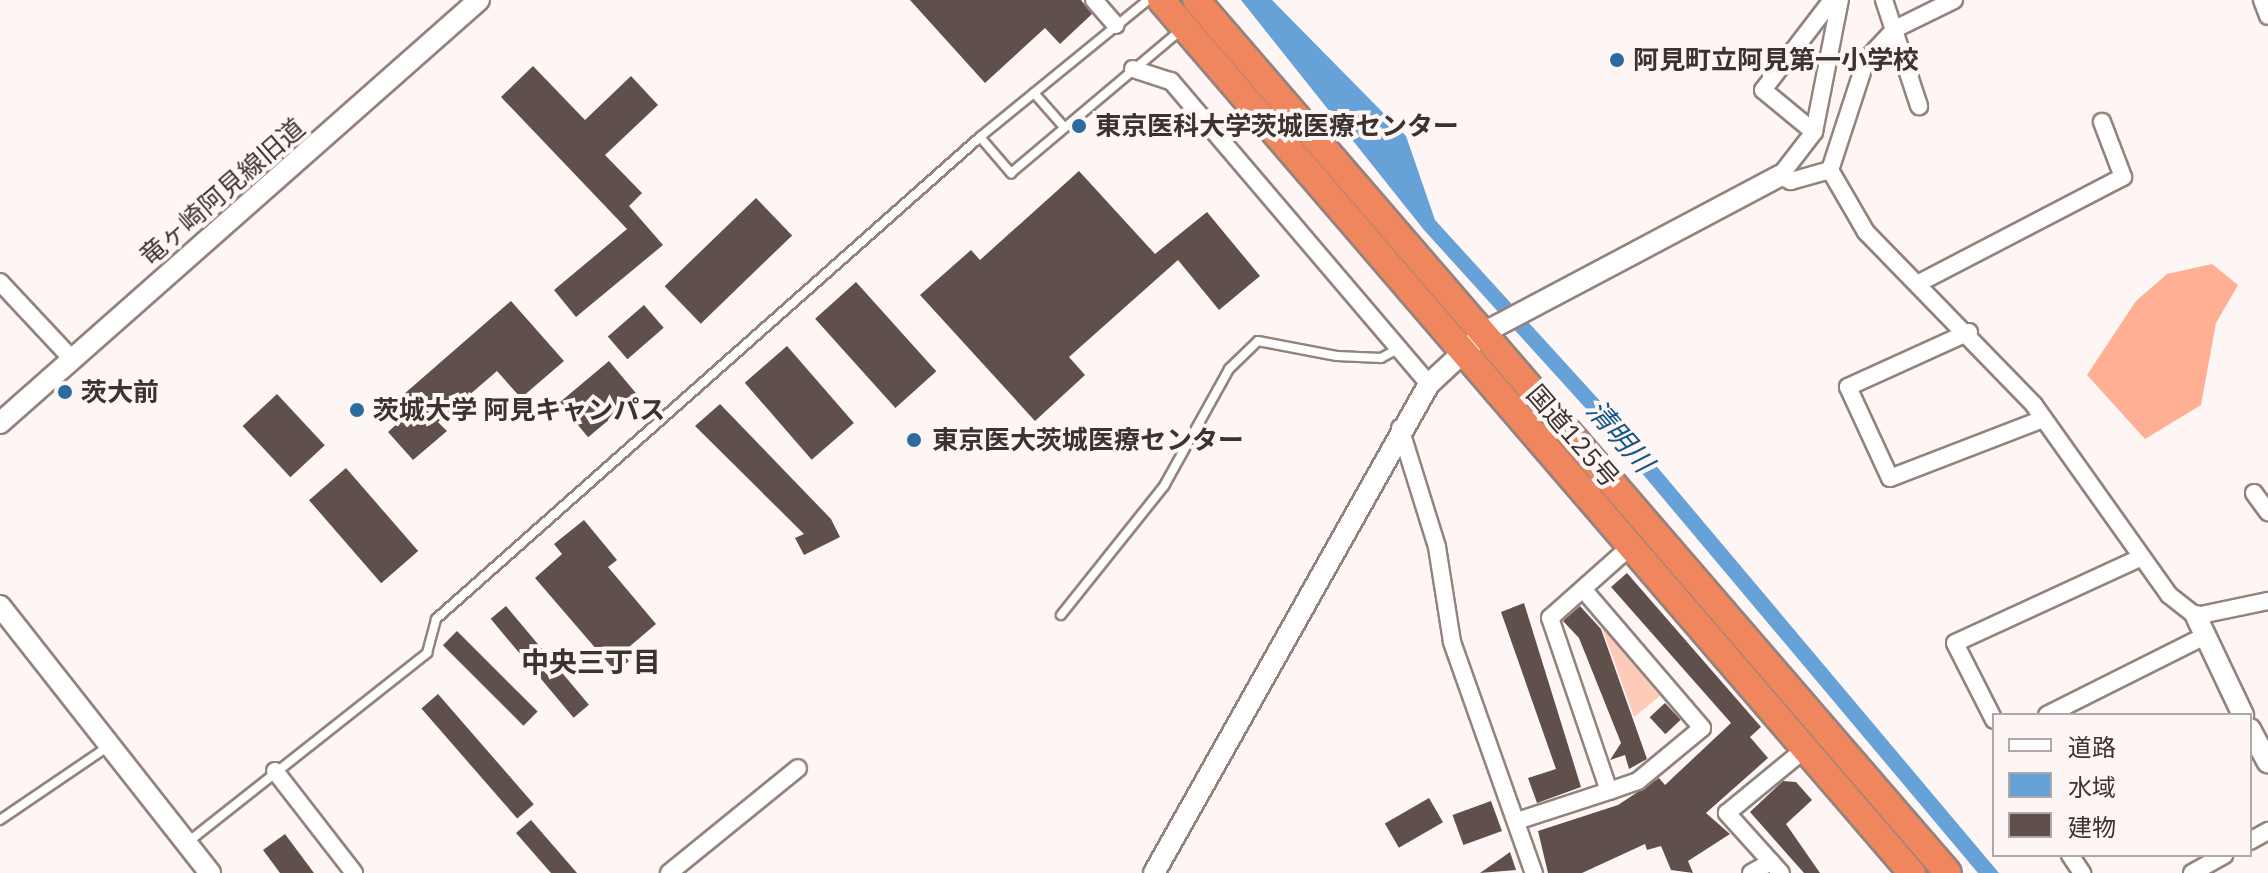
<!DOCTYPE html>
<meta charset="utf-8">
<style>
body{margin:0}
#map{position:relative;width:2268px;height:873px;overflow:hidden;background:#fef6f4;font-family:"IBM Plex Sans","Noto Sans JP",sans-serif}
div>[style]{position:absolute}
.green>*{inset:0;background:#fecbb9}
.forest>*{inset:0;background:#ffaf93}
.water>*{inset:0;background:#66a1d7}
.building>*{inset:0;background:#60504b;transform-origin:0 0}
.roads{filter:drop-shadow(2px 0 #94837d) drop-shadow(-2px 0 #94837d) drop-shadow(0 2px #94837d) drop-shadow(0 -2px #94837d)}
.service>*{height:8px;margin:-4px;padding:0 4px;transform-origin:4px;border-radius:4px;background:#fff}
.minor>*{height:16px;margin:-8px;padding:0 8px;transform-origin:8px;border-radius:8px;background:#fff}
.tertiary>*{height:20px;margin:-10px;padding:0 10px;transform-origin:10px;border-radius:10px;background:#fff}
.trunk>*{height:26px;margin:-13px;padding:0 13px;transform-origin:13px;border-radius:13px;background:#ef865e}
.dots>*{width:22px;height:22px;translate:-50% -50%;box-sizing:border-box;border:4px solid #fef6f4;border-radius:50%}
span{translate:-50% -50%;white-space:nowrap;text-align:center;line-height:1.15;-webkit-text-stroke:8px #fef6f4;paint-order:stroke}
.poi-label{font-size:26px;color:#3a3330;font-weight:700}
.left{translate:0 -50%;text-align:left}
.street-label{font-size:26px;color:#3a3330}
.water-label{font-size:28px;color:#155689;font-style:italic}
.neighbourhood-label{font-size:28px;color:#3a3330;font-weight:700}
.legend{position:absolute;left:1992px;top:713px;width:260px;height:144px;box-sizing:border-box;background:#fef6f4;border:2px solid #b0a8a6;margin:0;padding:10px 14px;list-style:none;font-size:24px;color:#3a3330}
.legend li{display:flex;align-items:center;gap:16px;height:40px}
.legend b{width:40px;border:2px solid #b0a8a6}
</style>
<div id="map">
<div class="green">
<i style="clip-path:polygon(1601px 625px,1660px 696px,1634px 717px)"></i>
</div>
<div class="forest">
<i style="clip-path:polygon(2212px 264px,2238px 285px,2216px 323px,2201px 405px,2145px 439px,2087px 375px,2136px 301px,2167px 274px)"></i>
</div>
<div class="water">
<i style="clip-path:polygon(1241px 0,1272px 0,1406px 136px,1435px 220px,1621px 424px,1999px 873px,1978px 873px,1609px 434px,1424px 230px)"></i>
</div>
<div class="building">
<i style="clip-path:polygon(910px 0,1081px 0,1092px 14px,1060px 44px,1045px 28px,985px 83px)"></i>
<i style="clip-path:polygon(533px 66px,585px 120px,631px 76px,658px 105px,605px 155px,642px 193px,629px 206px,663px 245px,576px 317px,554px 290px,627px 229px,501px 97px)"></i>
<i style="clip-path:polygon(1079px 171px,1155px 254px,1207px 212px,1260px 276px,1219px 310px,1178px 260px,1069px 357px,1085px 375px,1035px 421px,920px 295px,971px 250px,980px 260px)"></i>
<i style="left:756px;top:198px;width:52px;height:127px;rotate:46deg"></i>
<i style="left:856px;top:282px;width:120px;height:55px;rotate:48deg"></i>
<i style="clip-path:polygon(511px 301px,564px 361px,521px 398px,497px 371px,438px 422px,447px 431px,413px 460px,388px 432px,400px 421px,388px 408px)"></i>
<i style="left:644px;top:305px;width:30px;height:48px;rotate:49deg"></i>
<i style="left:787px;top:346px;width:102px;height:56px;rotate:49deg"></i>
<i style="left:609px;top:361px;width:45px;height:65px;rotate:50deg"></i>
<i style="left:277px;top:394px;width:70px;height:47px;rotate:47deg"></i>
<i style="clip-path:polygon(720px 404px,831px 519px,840px 537px,804px 555px,795px 538px,804px 534px,695px 426px)"></i>
<i style="left:346px;top:468px;width:110px;height:49px;rotate:49deg"></i>
<i style="clip-path:polygon(584px 520px,617px 560px,608px 567px,656px 624px,622px 653px,629px 661px,616px 672px,535px 578px,562px 554px,554px 544px)"></i>
<i style="clip-path:polygon(1627px 573px,1761px 727px,1750px 737px,1768px 758px,1706px 813px,1730px 834px,1688px 861px,1693px 873px,1671px 870px,1661px 846px,1647px 850px,1645px 844px,1582px 873px,1548px 873px,1538px 831px,1618px 805px,1659px 778px,1665px 785px,1731px 723px,1611px 587px)"></i>
<i style="clip-path:polygon(1524px 603px,1581px 787px,1537px 803px,1528px 778px,1556px 769px,1501px 612px)"></i>
<i style="left:506px;top:606px;width:129px;height:20px;rotate:50deg"></i>
<i style="clip-path:polygon(1580px 606px,1601px 629px,1647px 759px,1629px 769px,1625px 755px,1610px 760px,1621px 743px,1579px 638px,1563px 621px)"></i>
<i style="left:457px;top:631px;width:114px;height:20px;rotate:45deg"></i>
<i style="left:438px;top:694px;width:146px;height:22px;rotate:49deg"></i>
<i style="left:1665px;top:703px;width:23px;height:21px;rotate:47deg"></i>
<i style="clip-path:polygon(1783px 781px,1796px 782px,1812px 800px,1786px 824px,1820px 873px,1804px 873px,1750px 812px)"></i>
<i style="left:1429px;top:798px;width:28px;height:51px;rotate:60deg"></i>
<i style="left:1491px;top:801px;width:32px;height:41px;rotate:70deg"></i>
<i style="clip-path:polygon(531px 820px,577px 873px,551px 873px,516px 833px)"></i>
<i style="clip-path:polygon(285px 834px,314px 873px,280px 873px,263px 850px)"></i>
<i style="clip-path:polygon(1510px 852px,1516px 870px,1480px 873px,1503px 857px)"></i>
</div>
<div class="roads">
<div class="service">
<i style="left:1034px;top:93px;width:45px;rotate:48.6deg"></i>
<i style="left:980px;top:137px;width:48px;rotate:49.3deg"></i>
<i style="left:1011px;top:173px;width:225px;rotate:-40.1deg"></i>
<i style="left:1061px;top:615px;width:165px;rotate:-51.4deg"></i>
<i style="left:1164px;top:486px;width:134px;rotate:-60.9deg"></i>
<i style="left:1229px;top:369px;width:40px;rotate:-44deg"></i>
<i style="left:1258px;top:341px;width:80px;rotate:10.8deg"></i>
<i style="left:1337px;top:356px;width:44px;rotate:2.6deg"></i>
<i style="left:1381px;top:358px;width:19px;rotate:-28deg"></i>
<i style="left:0;top:820px;width:132px;rotate:-34.2deg"></i>
<i style="left:188px;top:842px;width:305px;rotate:-38.3deg"></i>
<i style="left:427px;top:653px;width:35px;rotate:-75deg"></i>
<i style="left:436px;top:619px;width:727px;rotate:-41.54deg"></i>
<i style="left:980px;top:137px;width:217px;rotate:-39.2deg"></i>
</div>
<div class="minor">
<i style="left:1094px;top:0;width:33px;rotate:49deg"></i>
<i style="left:1884px;top:0;width:112px;rotate:71.7deg"></i>
<i style="left:1954px;top:0;width:66px;rotate:153.8deg"></i>
<i style="left:1895px;top:29px;width:42px;rotate:133.1deg"></i>
<i style="left:1866px;top:60px;width:116px;rotate:108.1deg"></i>
<i style="left:1830px;top:170px;width:72px;rotate:59.9deg"></i>
<i style="left:1866px;top:232px;width:241px;rotate:45.8deg"></i>
<i style="left:2034px;top:405px;width:233px;rotate:54.6deg"></i>
<i style="left:2169px;top:595px;width:34px;rotate:38deg"></i>
<i style="left:2196px;top:616px;width:74px;rotate:-11.8deg"></i>
<i style="left:2262px;top:0;width:17px;rotate:69deg"></i>
<i style="left:1133px;top:69px;width:40px;rotate:18deg"></i>
<i style="left:1171px;top:81px;width:398px;rotate:49.6deg"></i>
<i style="left:1814px;top:132px;width:66px;rotate:-140.5deg"></i>
<i style="left:1763px;top:90px;width:113px;rotate:-52.5deg"></i>
<i style="left:1830px;top:170px;width:41px;rotate:164.2deg"></i>
<i style="left:1791px;top:181px;width:12px;rotate:-156deg"></i>
<i style="left:1780px;top:176px;width:56px;rotate:-52.3deg"></i>
<i style="left:1814px;top:132px;width:135px;rotate:-78.9deg"></i>
<i style="left:0;top:282px;width:105px;rotate:46.9deg"></i>
<i style="left:1919px;top:283px;width:230px;rotate:-27.5deg"></i>
<i style="left:2123px;top:177px;width:59px;rotate:-110.9deg"></i>
<i style="left:1969px;top:332px;width:133px;rotate:155.6deg"></i>
<i style="left:1848px;top:387px;width:100px;rotate:65.2deg"></i>
<i style="left:1890px;top:478px;width:164px;rotate:-21.1deg"></i>
<i style="left:1400px;top:428px;width:125px;rotate:72.7deg"></i>
<i style="left:1437px;top:547px;width:96px;rotate:81deg"></i>
<i style="left:1452px;top:642px;width:245px;rotate:70.5deg"></i>
<i style="left:2254px;top:493px;width:24px;rotate:54deg"></i>
<i style="left:1583px;top:589px;width:183px;rotate:49.4deg"></i>
<i style="left:1702px;top:728px;width:83px;rotate:140.4deg"></i>
<i style="left:1638px;top:781px;width:31px;rotate:161deg"></i>
<i style="left:2047px;top:715px;width:177px;rotate:-26.6deg"></i>
<i style="left:1994px;top:720px;width:86px;rotate:-116.9deg"></i>
<i style="left:1955px;top:643px;width:201px;rotate:-24.7deg"></i>
<i style="left:275px;top:771px;width:129px;rotate:52.2deg"></i>
<i style="left:1520px;top:820px;width:94px;rotate:-18deg"></i>
<i style="left:1609px;top:791px;width:183px;rotate:-108.8deg"></i>
<i style="left:1550px;top:618px;width:111px;rotate:-41.7deg"></i>
<i style="left:2250px;top:841px;width:21px;rotate:-29deg"></i>
<i style="left:2070px;top:855px;width:22px;rotate:56deg"></i>
<i style="left:669px;top:873px;width:166px;rotate:-39.1deg"></i>
<i style="left:1751px;top:873px;width:23px;rotate:-29deg"></i>
<i style="left:1781px;top:873px;width:81px;rotate:-132deg"></i>
<i style="left:1727px;top:813px;width:102px;rotate:-39.4deg"></i>
<i style="left:2192px;top:873px;width:37px;rotate:-29deg"></i>
</div>
<div class="tertiary">
<i style="left:0;top:423px;width:639px;rotate:-41.45deg"></i>
<i style="left:0;top:606px;width:340px;rotate:51.8deg"></i>
<i style="left:2196px;top:616px;width:110px;rotate:64.6deg"></i>
<i style="left:2250px;top:729px;width:38px;rotate:62deg"></i>
<i style="left:1154px;top:873px;width:561px;rotate:-60.65deg"></i>
<i style="left:1429px;top:384px;width:76px;rotate:-42.9deg"></i>
<i style="left:1485px;top:332px;width:334px;rotate:-27.9deg"></i>
</div>
<div class="trunk">
<i style="left:1161px;top:0;width:1152px;rotate:49.3deg"></i>
<i style="left:1196px;top:0;width:1152px;rotate:49.26deg"></i>
</div>
</div>
<div class="dots">
<i style="left:1617px;top:60px;background:#2b6ba1"></i>
<i style="left:1079px;top:126px;background:#2b6ba1"></i>
<i style="left:65px;top:392px;background:#2b6ba1"></i>
<i style="left:357px;top:410px;background:#2b6ba1"></i>
<i style="left:914px;top:440px;background:#2b6ba1"></i>
</div>
<div class="poi-label">
<span class="left" style="left:1633px;top:60px">阿見町立阿見第一小学校</span>
<span class="left" style="left:1095px;top:126px">東京医科大学茨城医療センター</span>
<span class="left" style="left:81px;top:392px">茨大前</span>
<span class="left" style="left:373px;top:410px">茨城大学 阿見キャンパス</span>
<span class="left" style="left:932px;top:440px">東京医大茨城医療センター</span>
</div>
<div class="street-label">
<span style="left:222px;top:192px;rotate:-41deg">竜ヶ崎阿見線旧道</span>
<span style="left:1573px;top:436px;rotate:49deg">国道125号</span>
</div>
<div class="water-label">
<span style="left:1620px;top:436px;rotate:49deg">清明川</span>
</div>
<div class="neighbourhood-label">
<span style="left:591px;top:662px">中央三丁目</span>
</div>
<ul class="legend">
<li><b style="height:10px;background:#fff"></b>道路</li>
<li><b style="height:22px;background:#66a1d7"></b>水域</li>
<li><b style="height:22px;background:#60504b"></b>建物</li>
</ul>
</div>
